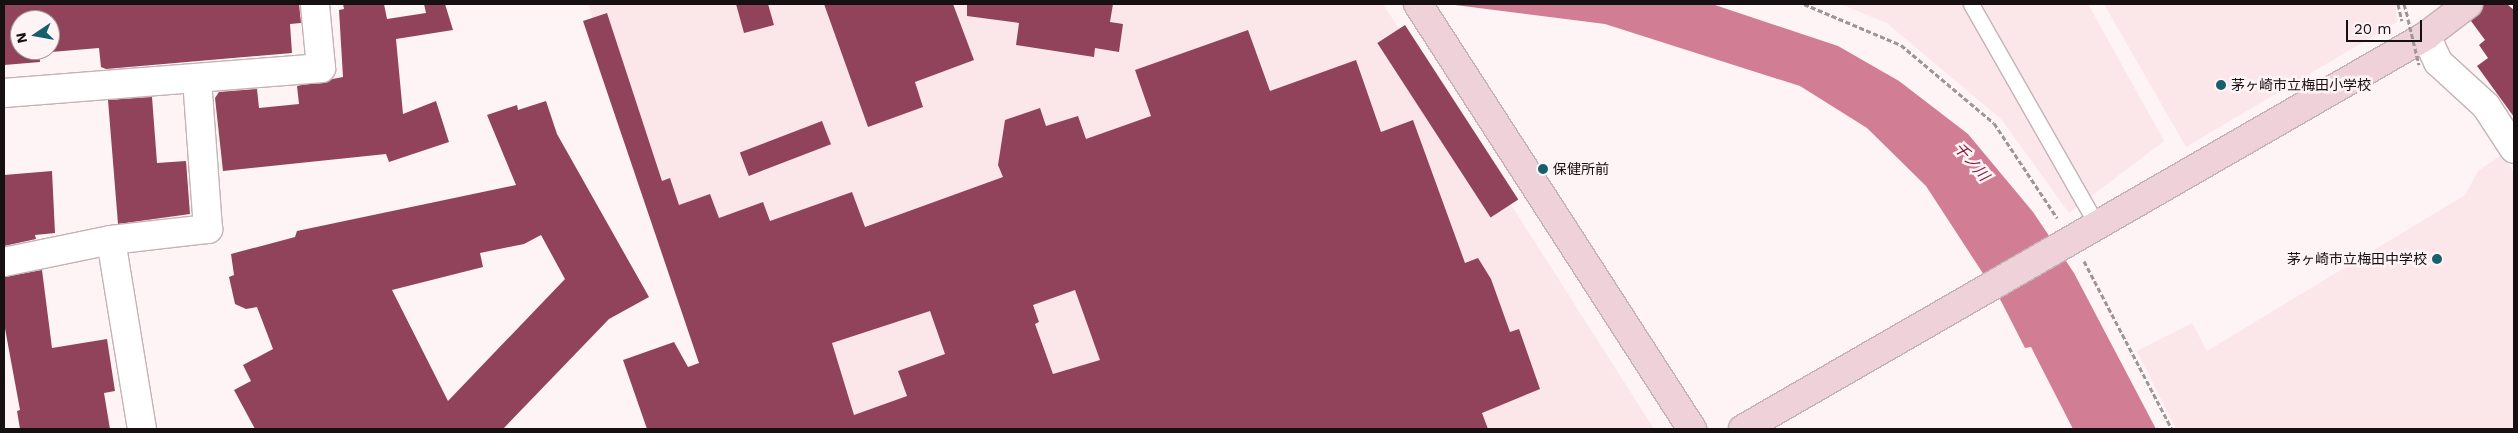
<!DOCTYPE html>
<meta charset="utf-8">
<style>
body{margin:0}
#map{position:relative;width:2518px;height:433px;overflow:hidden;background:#fef3f5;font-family:"Work Sans","Noto Sans JP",sans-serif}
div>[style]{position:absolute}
.built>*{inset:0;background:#fbe6ea}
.water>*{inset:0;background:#d17d94}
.building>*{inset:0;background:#90435a;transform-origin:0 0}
.path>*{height:3px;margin-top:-1.5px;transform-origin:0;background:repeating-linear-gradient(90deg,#9d9597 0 5px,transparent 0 7.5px)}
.roads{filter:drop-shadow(1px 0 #c4b2b6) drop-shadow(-1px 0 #c4b2b6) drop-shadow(0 1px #c4b2b6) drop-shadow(0 -1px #c4b2b6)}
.lane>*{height:15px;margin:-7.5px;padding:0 7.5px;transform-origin:7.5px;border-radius:7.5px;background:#fff}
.street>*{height:28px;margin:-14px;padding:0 14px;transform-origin:14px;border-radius:14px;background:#fff}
.secondary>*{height:28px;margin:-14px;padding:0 14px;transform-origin:14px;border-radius:14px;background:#eed1d9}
.path-bridge>*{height:3px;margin-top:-1.5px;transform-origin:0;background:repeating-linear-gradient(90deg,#9d9597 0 5px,transparent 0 7.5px)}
.dots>*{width:14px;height:14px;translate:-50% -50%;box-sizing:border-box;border:2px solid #fef3f5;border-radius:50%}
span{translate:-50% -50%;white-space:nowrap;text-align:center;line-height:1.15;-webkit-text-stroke:5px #fef3f5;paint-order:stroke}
.poi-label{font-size:14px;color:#161012}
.left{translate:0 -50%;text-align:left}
.right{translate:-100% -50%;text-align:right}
.water-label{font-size:15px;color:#801c42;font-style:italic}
.frame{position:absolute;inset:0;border:5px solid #161012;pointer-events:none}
.north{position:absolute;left:10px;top:10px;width:50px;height:50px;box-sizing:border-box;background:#fef3f5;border:1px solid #a1989a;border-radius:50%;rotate:258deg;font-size:14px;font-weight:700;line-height:20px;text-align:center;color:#161012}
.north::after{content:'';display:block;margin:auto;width:18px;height:22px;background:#16606e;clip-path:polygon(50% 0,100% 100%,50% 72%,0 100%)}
.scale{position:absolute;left:2346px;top:20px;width:76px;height:22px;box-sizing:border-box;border:2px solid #161012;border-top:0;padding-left:6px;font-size:15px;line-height:18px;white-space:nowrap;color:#161012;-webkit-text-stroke:4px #fef3f5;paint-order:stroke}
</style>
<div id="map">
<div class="built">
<i style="clip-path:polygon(588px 4px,1383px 4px,1654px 429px,724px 429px)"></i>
<i style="clip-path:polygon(1840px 4px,2088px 4px,2164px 141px,2069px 213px,2002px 120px,1887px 23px)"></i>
<i style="clip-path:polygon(2104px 4px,2395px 4px,2397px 22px,2186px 147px)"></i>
<i style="clip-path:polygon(2503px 154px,2514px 173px,2514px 429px,2176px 429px,2137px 351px,2192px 323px,2207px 351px,2465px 195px,2478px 171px)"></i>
</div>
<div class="water">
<i style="clip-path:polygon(1447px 4px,1712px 4px,1838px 46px,1899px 81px,1968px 134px,2033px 212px,2074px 273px,2156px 429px,2073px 429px,2031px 347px,2025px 348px,2001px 301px,1926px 186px,1867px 128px,1800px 86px,1605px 24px)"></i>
</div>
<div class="building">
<i style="clip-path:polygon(evenodd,4px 4px,299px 4px,301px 23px,290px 24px,292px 53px,106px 69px,101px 67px,99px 48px,39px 53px,40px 62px,4px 65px,4px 4px,20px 20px,50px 20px,50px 50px,20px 50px,20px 20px)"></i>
<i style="clip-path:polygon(343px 4px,384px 4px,387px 19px,426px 13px,424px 4px,445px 4px,453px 30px,396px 39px,403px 114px,436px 101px,449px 142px,389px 162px,386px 154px,223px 171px,215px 98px,219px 92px,257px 89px,259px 108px,299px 104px,297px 86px,343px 77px,339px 10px,344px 9px)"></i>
<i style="clip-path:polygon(736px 4px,768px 4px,774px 25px,744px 33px)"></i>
<i style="clip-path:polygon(824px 4px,953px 4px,974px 60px,915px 82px,923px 107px,868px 127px)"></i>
<i style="clip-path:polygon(967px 4px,1113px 4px,1110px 22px,1123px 24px,1119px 52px,1095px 48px,1094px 57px,1016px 45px,1019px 23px,967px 16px)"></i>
<i style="clip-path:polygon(2483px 4px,2507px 4px,2514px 10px,2514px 117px,2477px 66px,2488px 58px,2479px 45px,2485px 40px,2471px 21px)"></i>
<i style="clip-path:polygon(evenodd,607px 13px,662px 181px,670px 178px,679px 205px,710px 194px,719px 218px,763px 202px,770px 221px,852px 192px,865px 227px,1003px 177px,998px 165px,1005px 120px,1040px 108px,1046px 126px,1078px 116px,1086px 139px,1151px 116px,1135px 70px,1248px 30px,1270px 91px,1356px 60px,1381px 132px,1413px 120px,1465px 263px,1478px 258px,1491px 279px,1510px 332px,1519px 329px,1540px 389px,1482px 413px,1488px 429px,647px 429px,623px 360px,674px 342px,688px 367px,699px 363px,583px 21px,607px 13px,1075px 290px,1100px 360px,1053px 374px,1035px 324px,1039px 322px,1033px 305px,1075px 290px,607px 13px,930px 311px,945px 354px,898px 371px,907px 396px,854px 415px,832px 343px,930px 311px)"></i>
<i style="left:1405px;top:25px;width:208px;height:33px;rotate:57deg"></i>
<i style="clip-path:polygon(152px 97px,157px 163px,186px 161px,190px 214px,118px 224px,108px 100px)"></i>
<i style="clip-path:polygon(evenodd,546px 101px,557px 134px,649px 297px,609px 319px,503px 429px,255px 429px,234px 390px,251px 381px,243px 365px,273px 349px,257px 307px,246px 309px,235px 304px,229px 277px,234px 275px,231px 254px,295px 237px,297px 231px,516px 185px,487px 115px,517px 105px,518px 110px,546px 101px,541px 235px,565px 279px,448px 401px,392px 290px,483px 267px,480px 253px,524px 244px,541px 235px)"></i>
<i style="left:822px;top:121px;width:25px;height:88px;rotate:69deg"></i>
<i style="clip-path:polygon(52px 171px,55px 233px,35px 235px,36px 239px,4px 246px,4px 175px)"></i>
<i style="clip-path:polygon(42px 270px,52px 348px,107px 339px,115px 391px,104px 393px,110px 429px,20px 429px,17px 411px,20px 410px,4px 323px,4px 277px)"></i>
</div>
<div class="path">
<i style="left:1804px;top:4px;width:105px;rotate:22.9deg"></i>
<i style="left:1901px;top:45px;width:121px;rotate:40deg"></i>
<i style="left:1994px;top:123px;width:114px;rotate:56.4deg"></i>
<i style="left:2398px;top:4px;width:17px;rotate:77deg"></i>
<i style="left:2404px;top:4px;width:15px;rotate:74deg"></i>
<i style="left:2084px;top:261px;width:190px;rotate:62.4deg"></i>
</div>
<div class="roads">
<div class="lane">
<i style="left:1971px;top:4px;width:252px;rotate:60.3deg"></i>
</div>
<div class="street">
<i style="left:2426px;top:36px;width:29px;rotate:65deg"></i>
<i style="left:2438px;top:62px;width:65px;rotate:42.5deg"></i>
<i style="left:2486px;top:106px;width:51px;rotate:56.9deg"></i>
<i style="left:4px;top:93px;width:318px;rotate:-4.5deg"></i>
<i style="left:321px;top:68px;width:64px;rotate:-95.4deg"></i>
<i style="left:111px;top:240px;width:98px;rotate:-6.5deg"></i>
<i style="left:208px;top:229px;width:151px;rotate:-94.2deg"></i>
<i style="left:4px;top:262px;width:109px;rotate:-11.6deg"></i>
<i style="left:111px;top:240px;width:192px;rotate:80.7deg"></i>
</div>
<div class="secondary">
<i style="left:1418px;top:4px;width:506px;rotate:57.19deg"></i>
<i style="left:1743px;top:429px;width:788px;rotate:-29.92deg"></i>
<i style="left:2426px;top:36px;width:53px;rotate:-37.3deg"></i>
</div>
</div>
<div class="path-bridge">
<i style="left:2408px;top:19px;width:47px;rotate:76.6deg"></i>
</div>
<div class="dots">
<i style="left:2221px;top:85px;background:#16606e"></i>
<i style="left:1543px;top:169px;background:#16606e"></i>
<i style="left:2437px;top:259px;background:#16606e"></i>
</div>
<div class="poi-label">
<span class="left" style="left:2231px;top:85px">茅ヶ崎市立梅田小学校</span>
<span class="left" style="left:1553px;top:169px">保健所前</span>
<span class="right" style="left:2427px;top:259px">茅ヶ崎市立梅田中学校</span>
</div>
<div class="water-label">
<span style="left:1971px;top:162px;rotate:49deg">千ノ川</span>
</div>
<div class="frame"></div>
<div class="north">N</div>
<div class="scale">20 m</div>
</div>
